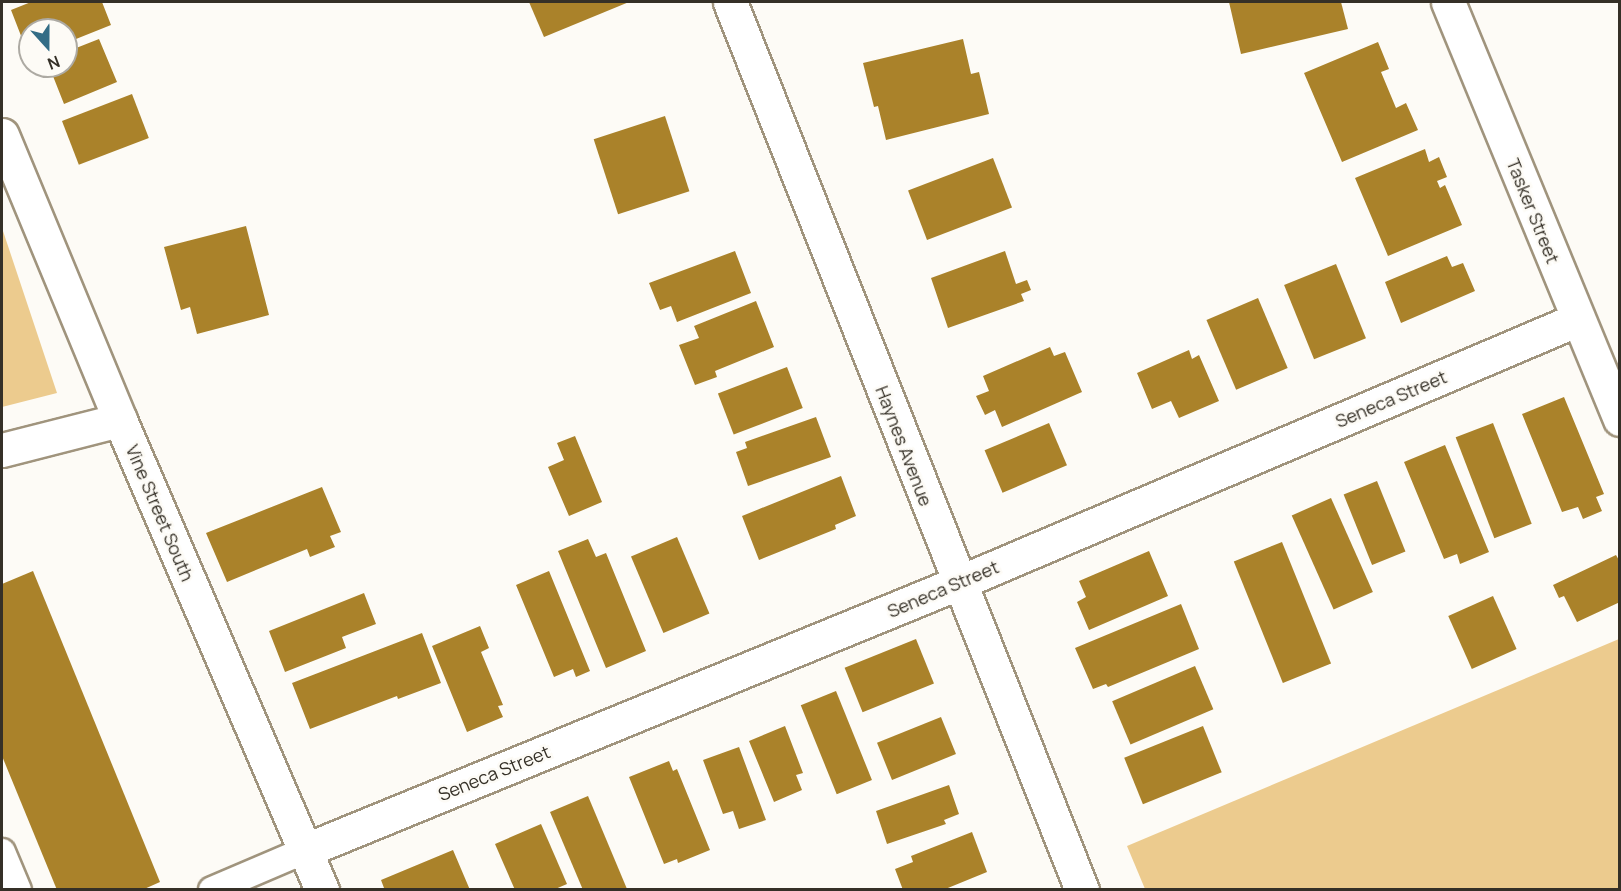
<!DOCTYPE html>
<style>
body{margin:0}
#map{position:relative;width:1621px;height:891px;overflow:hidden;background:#fdfbf6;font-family:Manrope,sans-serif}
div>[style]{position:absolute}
.green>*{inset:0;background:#eccb8e}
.building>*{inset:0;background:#aa822a;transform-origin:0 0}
.roads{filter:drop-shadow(2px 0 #a0947d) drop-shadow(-2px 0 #a0947d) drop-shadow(0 2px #a0947d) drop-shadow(0 -2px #a0947d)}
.lane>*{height:26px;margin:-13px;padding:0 13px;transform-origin:13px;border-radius:13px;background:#fff}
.street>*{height:33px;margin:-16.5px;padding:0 16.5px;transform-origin:16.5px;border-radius:16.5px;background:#fff}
.secondary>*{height:33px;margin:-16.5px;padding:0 16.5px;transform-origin:16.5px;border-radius:16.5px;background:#fff}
span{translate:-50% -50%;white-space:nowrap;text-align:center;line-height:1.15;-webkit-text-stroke:5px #fdfbf6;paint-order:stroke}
.street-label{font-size:18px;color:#353027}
.frame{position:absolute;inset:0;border:3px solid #353027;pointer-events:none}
.north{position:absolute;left:18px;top:18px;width:60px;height:60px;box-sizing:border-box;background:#fdfbf6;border:2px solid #adaaa3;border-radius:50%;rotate:159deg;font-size:16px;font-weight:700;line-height:24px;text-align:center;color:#353027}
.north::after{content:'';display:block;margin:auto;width:21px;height:27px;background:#336d86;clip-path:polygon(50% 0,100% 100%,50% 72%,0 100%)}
</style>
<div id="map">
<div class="green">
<i style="clip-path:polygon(2px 228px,57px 393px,2px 407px)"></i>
<i style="clip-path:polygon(1619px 639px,1619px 889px,1145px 889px,1127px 846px)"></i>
</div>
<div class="building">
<i style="clip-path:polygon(31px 2px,102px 2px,111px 25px,66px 43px,66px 30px,30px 30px,30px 59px,11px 10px)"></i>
<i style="clip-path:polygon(529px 2px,629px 2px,544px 37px)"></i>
<i style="clip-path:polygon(1229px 2px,1341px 2px,1348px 29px,1241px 54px)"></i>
<i style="clip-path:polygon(99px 39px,117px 82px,64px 104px,49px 66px,66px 66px,66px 52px)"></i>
<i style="clip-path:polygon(963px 39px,971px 74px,979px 72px,989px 114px,886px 140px,878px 106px,874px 107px,863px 63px)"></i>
<i style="clip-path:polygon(1378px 42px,1389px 69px,1381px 72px,1396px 108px,1406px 103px,1418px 130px,1342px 162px,1304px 73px)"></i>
<i style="left:132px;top:94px;width:47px;height:75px;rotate:69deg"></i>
<i style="left:665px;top:116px;width:79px;height:75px;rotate:72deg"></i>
<i style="clip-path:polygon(1425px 149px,1429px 162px,1439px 157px,1447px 177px,1437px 181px,1440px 188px,1445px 185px,1462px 225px,1388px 256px,1355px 178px)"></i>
<i style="left:993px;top:158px;width:53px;height:91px;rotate:69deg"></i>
<i style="clip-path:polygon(246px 226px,269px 315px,197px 334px,190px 307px,181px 310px,164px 247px)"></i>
<i style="clip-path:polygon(735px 251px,751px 293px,677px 322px,671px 306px,660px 310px,649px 283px)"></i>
<i style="clip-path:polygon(1005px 251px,1016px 284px,1027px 280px,1031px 290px,1021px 294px,1024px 301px,948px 328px,931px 278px)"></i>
<i style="clip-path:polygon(1447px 256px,1452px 267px,1463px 263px,1475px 291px,1401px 323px,1385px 282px)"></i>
<i style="left:1336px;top:264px;width:80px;height:56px;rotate:68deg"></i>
<i style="left:1258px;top:298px;width:76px;height:56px;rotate:67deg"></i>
<i style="clip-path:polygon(756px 301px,774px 347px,715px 371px,717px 377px,695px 385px,679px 345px,699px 338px,694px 326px)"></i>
<i style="clip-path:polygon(1050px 347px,1054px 356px,1065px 352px,1082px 392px,1002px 427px,995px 410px,985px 415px,976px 396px,989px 391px,983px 376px)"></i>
<i style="clip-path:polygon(1189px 350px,1192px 359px,1199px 355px,1219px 401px,1179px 418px,1171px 401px,1152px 409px,1137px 373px)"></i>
<i style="left:787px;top:367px;width:44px;height:74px;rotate:69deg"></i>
<i style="clip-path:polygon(1564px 397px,1604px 494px,1596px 497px,1602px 511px,1583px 519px,1578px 507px,1562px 512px,1522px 414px)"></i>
<i style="clip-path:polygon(816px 417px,831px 457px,748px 486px,736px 452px,747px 448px,745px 442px)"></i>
<i style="left:1049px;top:423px;width:46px;height:70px;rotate:67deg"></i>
<i style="left:1493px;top:423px;width:108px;height:40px;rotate:69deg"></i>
<i style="clip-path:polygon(575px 436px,602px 502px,569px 516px,548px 467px,564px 460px,557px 443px)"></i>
<i style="clip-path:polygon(1445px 445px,1489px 552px,1460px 564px,1457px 554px,1444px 559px,1404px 462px)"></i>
<i style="clip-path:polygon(841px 476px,856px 516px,835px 525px,836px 529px,759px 560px,742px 516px)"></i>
<i style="left:1377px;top:481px;width:76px;height:36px;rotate:68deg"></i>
<i style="clip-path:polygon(322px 487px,341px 532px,330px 536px,335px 547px,310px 557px,307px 549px,227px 582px,206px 533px)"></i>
<i style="left:1331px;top:498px;width:103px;height:43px;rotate:66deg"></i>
<i style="left:677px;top:537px;width:83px;height:50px;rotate:67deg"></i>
<i style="clip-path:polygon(588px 539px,596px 557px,606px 553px,646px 651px,606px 668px,558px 551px)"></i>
<i style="left:1282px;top:542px;width:131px;height:52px;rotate:68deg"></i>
<i style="clip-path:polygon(1149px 551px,1168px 596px,1089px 630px,1077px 602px,1086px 597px,1079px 581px)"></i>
<i style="clip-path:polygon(1616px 555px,1620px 562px,1620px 602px,1577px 622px,1564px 596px,1559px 598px,1553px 585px)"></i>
<i style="clip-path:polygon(33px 571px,160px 882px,142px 890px,57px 890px,2px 756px,2px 584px)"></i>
<i style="clip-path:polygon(549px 571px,590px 671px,576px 677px,573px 669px,554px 677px,516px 585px)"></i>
<i style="clip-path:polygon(364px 593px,376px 624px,342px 637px,346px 648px,285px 672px,269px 631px)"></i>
<i style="left:1493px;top:596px;width:58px;height:49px;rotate:66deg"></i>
<i style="clip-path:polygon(1181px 604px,1199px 649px,1108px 687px,1106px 684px,1093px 689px,1075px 648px)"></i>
<i style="clip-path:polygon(480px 626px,489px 648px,481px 652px,503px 705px,498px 706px,503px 717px,467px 732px,432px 646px)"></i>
<i style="clip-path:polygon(422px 633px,441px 683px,398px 699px,397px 696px,310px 729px,292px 683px)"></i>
<i style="left:916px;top:639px;width:48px;height:77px;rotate:68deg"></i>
<i style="left:1195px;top:666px;width:47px;height:90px;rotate:67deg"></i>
<i style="left:836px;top:691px;width:96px;height:38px;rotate:68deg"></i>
<i style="left:941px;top:717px;width:40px;height:69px;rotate:68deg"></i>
<i style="clip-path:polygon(785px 726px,803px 773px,796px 775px,802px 790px,774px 802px,749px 741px)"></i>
<i style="left:1203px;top:726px;width:50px;height:85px;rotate:68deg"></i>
<i style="clip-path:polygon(739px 747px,766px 820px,739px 829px,733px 811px,723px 814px,703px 760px)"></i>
<i style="clip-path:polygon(669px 761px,673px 771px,677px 769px,710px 850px,678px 863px,677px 859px,664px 864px,629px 777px)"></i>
<i style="clip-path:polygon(949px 785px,959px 814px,944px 820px,946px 824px,887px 844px,876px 811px)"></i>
<i style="clip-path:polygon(588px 796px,627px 889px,625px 890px,583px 890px,550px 812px)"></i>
<i style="clip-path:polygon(541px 824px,567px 884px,553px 890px,515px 890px,495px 844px)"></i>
<i style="clip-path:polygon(972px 832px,987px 872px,943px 890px,903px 890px,895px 869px,913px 862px,911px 856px)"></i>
<i style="clip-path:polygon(453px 850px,470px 890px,380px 890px,384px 888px,381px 880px)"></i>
</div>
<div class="roads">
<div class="lane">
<i style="left:2px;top:852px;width:41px;rotate:67.2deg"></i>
<i style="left:212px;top:890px;width:102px;rotate:-23.1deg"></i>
</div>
<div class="street">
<i style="left:730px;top:2px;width:955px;rotate:68.38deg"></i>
<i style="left:1448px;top:2px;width:451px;rotate:67.6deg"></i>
<i style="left:2px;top:450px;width:122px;rotate:-14.3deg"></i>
<i style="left:306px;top:850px;width:705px;rotate:-22.27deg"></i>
<i style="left:958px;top:583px;width:674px;rotate:-23.06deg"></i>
</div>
<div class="secondary">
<i style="left:2px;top:135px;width:308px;rotate:67.5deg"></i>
<i style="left:120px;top:420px;width:512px;rotate:66.74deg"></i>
</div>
</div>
<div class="street-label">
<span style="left:1533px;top:211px;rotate:68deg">Tasker Street</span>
<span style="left:1391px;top:399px;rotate:-23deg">Seneca Street</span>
<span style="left:904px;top:446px;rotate:69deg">Haynes Avenue</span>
<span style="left:160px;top:513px;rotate:67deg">Vine Street South</span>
<span style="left:943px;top:589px;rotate:-23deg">Seneca Street</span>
<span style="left:494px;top:773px;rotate:-22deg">Seneca Street</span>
</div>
<div class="frame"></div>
<div class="north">N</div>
</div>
